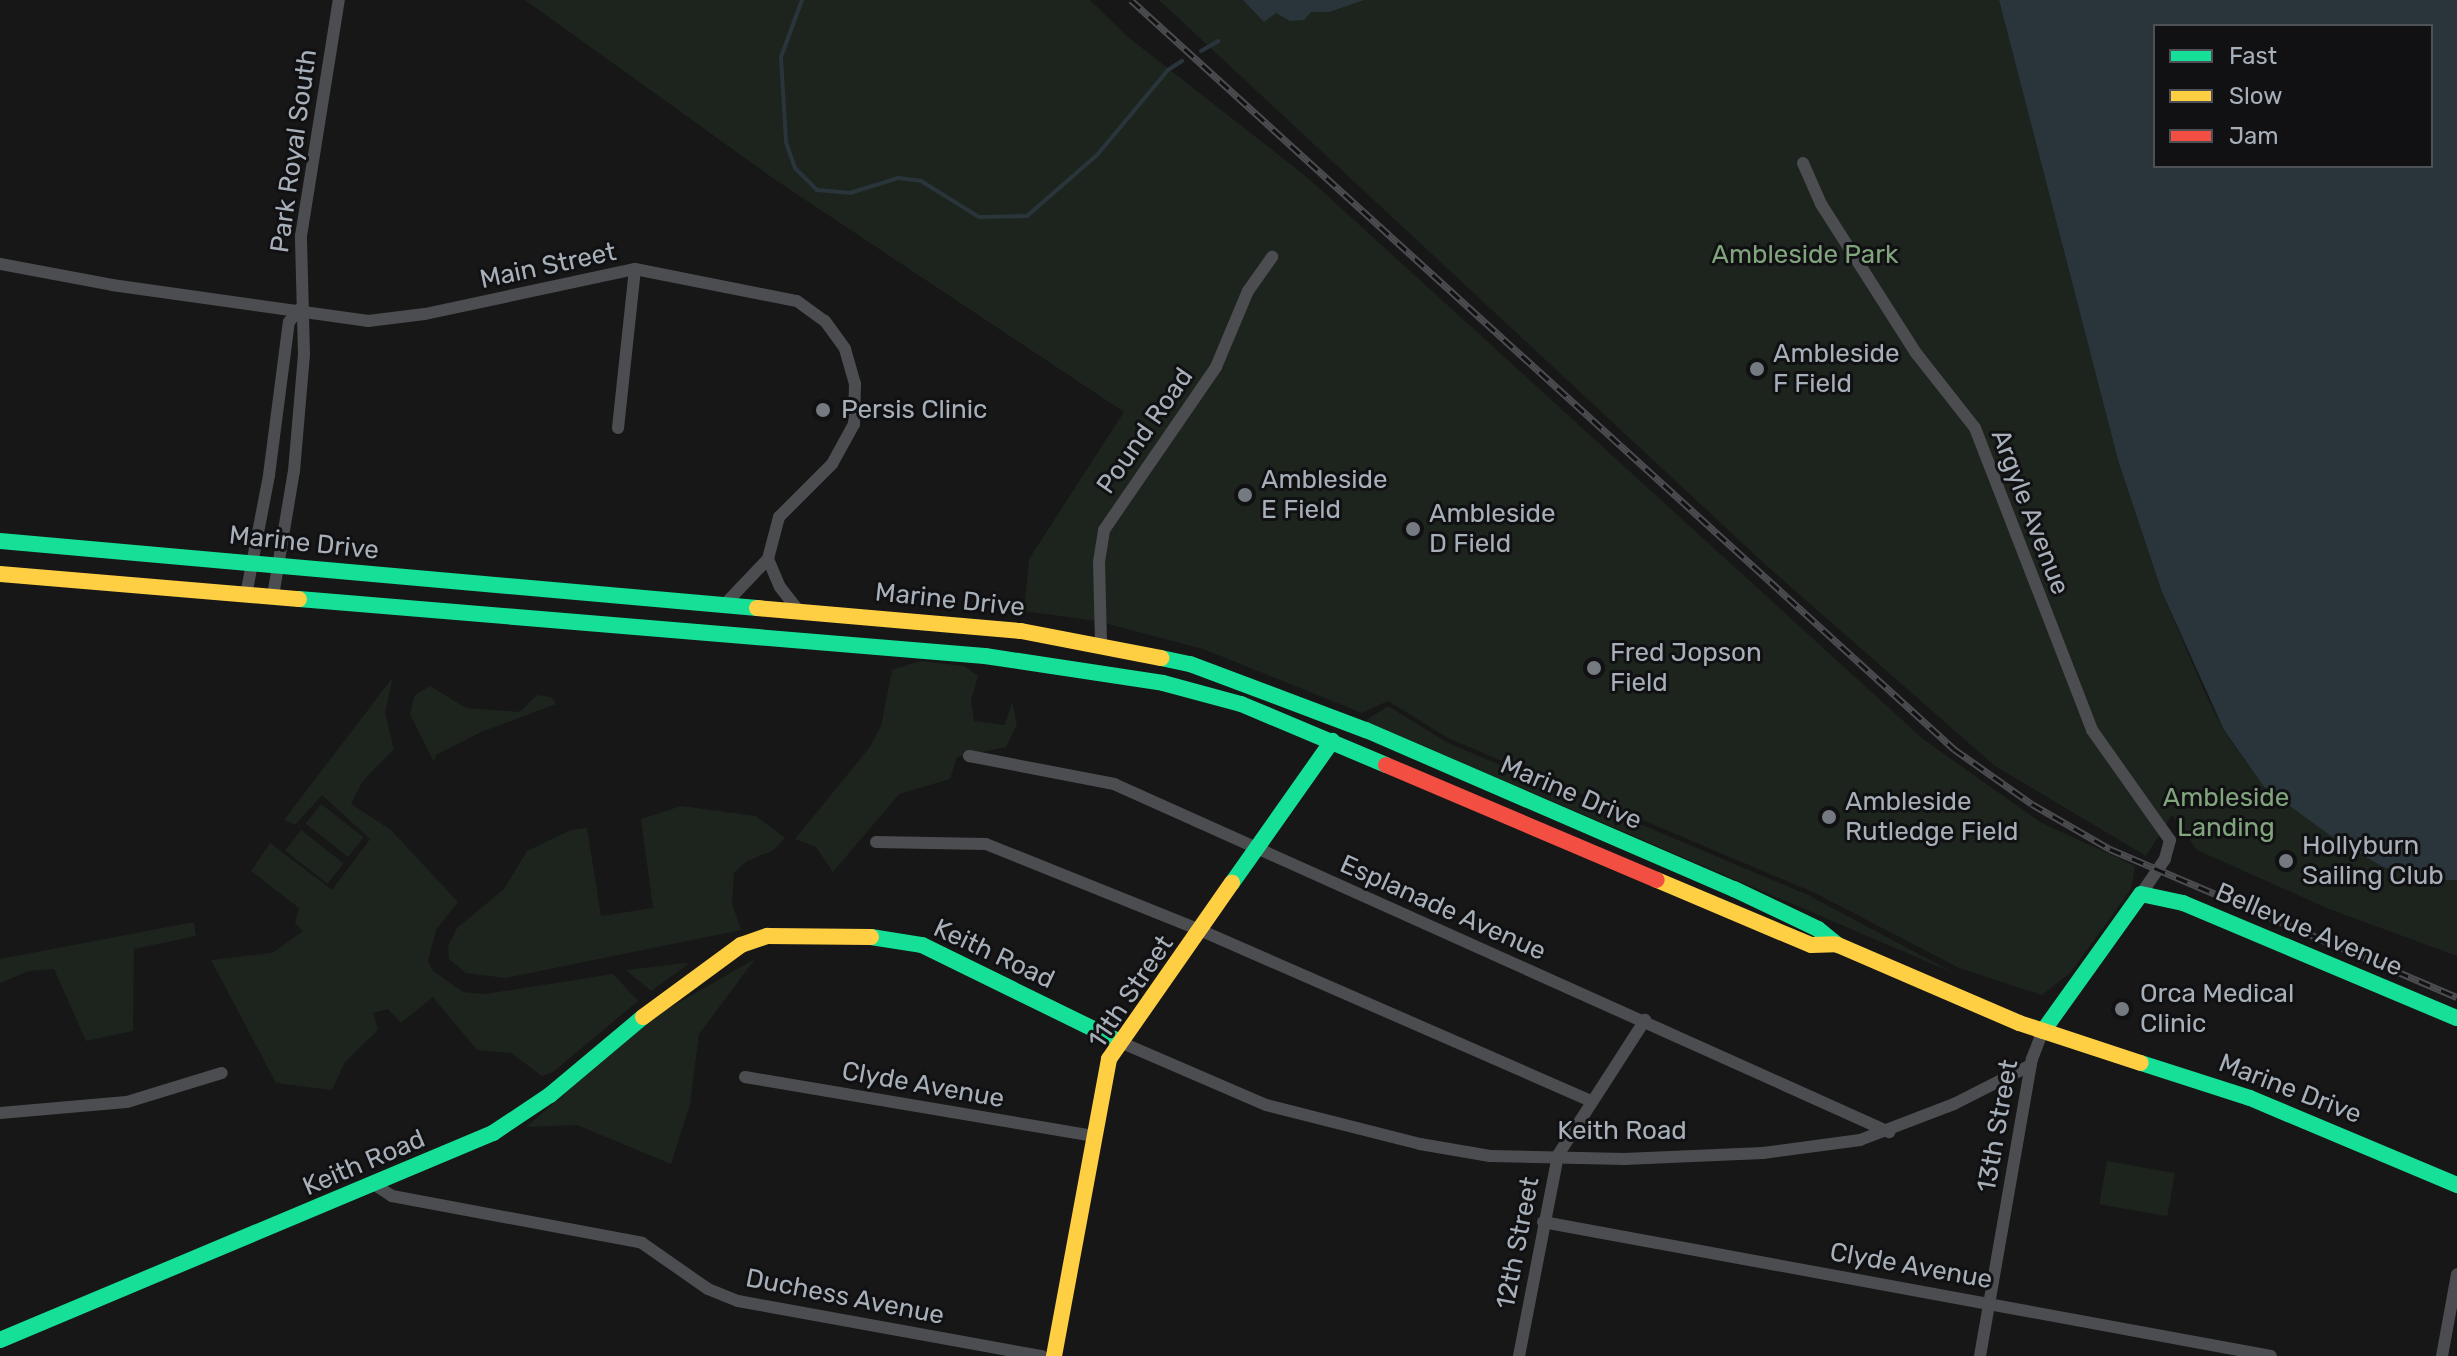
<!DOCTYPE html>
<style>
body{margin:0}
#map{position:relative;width:2457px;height:1356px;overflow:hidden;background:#171717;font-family:Rubik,sans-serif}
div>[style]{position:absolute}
.green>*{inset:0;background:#1c241d;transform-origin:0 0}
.water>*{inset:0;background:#29353a}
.stream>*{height:4px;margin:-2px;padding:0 2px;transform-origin:2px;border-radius:2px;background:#29353a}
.street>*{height:12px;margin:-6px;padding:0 6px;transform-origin:6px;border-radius:6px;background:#4b4d50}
.fast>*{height:16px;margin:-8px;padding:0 8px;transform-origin:8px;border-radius:8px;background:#16e098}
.slow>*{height:16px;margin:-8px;padding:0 8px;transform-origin:8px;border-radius:8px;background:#ffcf43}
.jam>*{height:16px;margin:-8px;padding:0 8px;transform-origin:8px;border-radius:8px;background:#f24e42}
.rail>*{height:7px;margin-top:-3.5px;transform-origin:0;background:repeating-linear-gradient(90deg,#111113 0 12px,#4a4c4f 0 24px);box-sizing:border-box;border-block:2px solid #4a4c4f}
.dots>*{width:22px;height:22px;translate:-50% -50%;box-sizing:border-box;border:4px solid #111113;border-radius:50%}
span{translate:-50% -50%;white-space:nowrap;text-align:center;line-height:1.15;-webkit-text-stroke:6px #111113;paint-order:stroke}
.street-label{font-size:26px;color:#a7afb9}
.park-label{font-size:26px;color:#80a57d}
.poi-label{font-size:26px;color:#a7afb9}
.left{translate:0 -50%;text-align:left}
.legend{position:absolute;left:2153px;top:24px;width:280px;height:144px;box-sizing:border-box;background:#111113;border:2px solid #4d5055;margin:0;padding:10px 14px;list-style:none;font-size:24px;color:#a7afb9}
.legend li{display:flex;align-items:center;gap:16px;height:40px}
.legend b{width:40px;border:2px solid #4d5055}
</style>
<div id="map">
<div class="green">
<i style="clip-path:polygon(525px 0,1090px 0,1128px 37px,1308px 178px,1923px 739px,2040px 822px,2135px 866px,2131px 889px,2071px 972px,2042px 995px,1959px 968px,1815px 893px,1448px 738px,1388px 701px,1362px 713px,1203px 649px,1096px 621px,1024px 611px,1029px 559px,1124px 412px,777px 181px)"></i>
<i style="clip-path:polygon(1159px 0,1999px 0,2118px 460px,2162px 592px,2205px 693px,2224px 731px,2264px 787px,2383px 867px,2424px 880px,2457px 880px,2457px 956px,2329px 909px,2197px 850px,2172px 815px,2146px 856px,1995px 766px,1768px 567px)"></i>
<i style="clip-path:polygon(920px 661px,964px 666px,978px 676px,971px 700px,974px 721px,1005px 725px,1012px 702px,1017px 724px,1006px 747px,957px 757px,950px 779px,899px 794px,833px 872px,816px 847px,795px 839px,870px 747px,881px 726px,892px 670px)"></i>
<i style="clip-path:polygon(393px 677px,385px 713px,394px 749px,362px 782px,351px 804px,391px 830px,458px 902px,436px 930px,428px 961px,433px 971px,463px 992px,485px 994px,613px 974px,638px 1001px,553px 1072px,542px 1076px,511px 1053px,477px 1050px,433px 997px,401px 1023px,388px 1009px,373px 1013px,378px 1030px,345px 1062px,332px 1090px,276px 1083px,211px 960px,272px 953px,303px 931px,295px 923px,299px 908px,251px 871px,270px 843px,332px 890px,370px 839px,322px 795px,295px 825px,284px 820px)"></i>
<i style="clip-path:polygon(430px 686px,466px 708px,520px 712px,537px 695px,551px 697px,556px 704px,481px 732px,436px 755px,434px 762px,410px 714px,414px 696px)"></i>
<i style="clip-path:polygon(1388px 706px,1448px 743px,1808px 895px,1956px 974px,1365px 721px)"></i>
<i style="left:321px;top:804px;width:54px;height:25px;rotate:38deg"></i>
<i style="clip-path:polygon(681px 806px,756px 816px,785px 838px,774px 850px,747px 861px,734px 873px,732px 903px,741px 930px,505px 978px,466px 973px,449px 959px,448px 947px,457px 928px,504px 889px,527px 851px,571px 830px,587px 828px,601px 916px,653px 908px,641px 819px)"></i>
<i style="left:301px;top:830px;width:54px;height:26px;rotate:38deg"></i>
<i style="clip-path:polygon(194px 922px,196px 936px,134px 949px,133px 1031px,86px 1041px,54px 969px,29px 971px,0 983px,0 959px)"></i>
<i style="clip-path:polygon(755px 959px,699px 1034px,690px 1104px,671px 1164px,577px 1125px,526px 1127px,655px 1016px)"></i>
<i style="clip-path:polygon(685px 963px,690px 963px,651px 991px,626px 970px)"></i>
<i style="left:2107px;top:1161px;width:69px;height:44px;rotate:10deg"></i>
</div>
<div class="water">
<i style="clip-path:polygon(1243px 0,1364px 0,1329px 12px,1311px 12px,1304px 20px,1290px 21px,1276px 13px,1264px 22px)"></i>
<i style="clip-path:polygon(evenodd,1999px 0,2457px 0,2457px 880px,2424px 880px,2383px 867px,2331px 836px,2264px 787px,2224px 730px,2162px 592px,2118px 460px,1999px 0,2155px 26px,2431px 26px,2431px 166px,2155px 166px,2155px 26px)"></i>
</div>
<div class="stream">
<i style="left:802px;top:0;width:61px;rotate:110.2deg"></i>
<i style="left:781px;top:57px;width:85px;rotate:86.6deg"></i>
<i style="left:786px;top:142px;width:28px;rotate:71deg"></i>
<i style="left:795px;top:168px;width:31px;rotate:45deg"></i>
<i style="left:817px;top:190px;width:33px;rotate:5deg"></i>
<i style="left:850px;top:193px;width:50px;rotate:-17.4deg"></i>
<i style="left:898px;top:178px;width:23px;rotate:7deg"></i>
<i style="left:921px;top:181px;width:68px;rotate:31.8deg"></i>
<i style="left:979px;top:217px;width:48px;rotate:-1.2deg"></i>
<i style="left:1027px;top:216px;width:94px;rotate:-41.1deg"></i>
<i style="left:1098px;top:154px;width:109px;rotate:-50.2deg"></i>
<i style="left:1168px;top:70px;width:17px;rotate:-33deg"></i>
<i style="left:1201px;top:51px;width:20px;rotate:-30deg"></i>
</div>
<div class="street">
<i style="left:1803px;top:163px;width:45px;rotate:66.3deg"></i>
<i style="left:1821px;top:204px;width:177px;rotate:57.5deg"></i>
<i style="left:1916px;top:353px;width:95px;rotate:51.8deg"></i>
<i style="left:1975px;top:428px;width:324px;rotate:68.8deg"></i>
<i style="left:2092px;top:730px;width:135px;rotate:54.7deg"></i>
<i style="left:2170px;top:840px;width:20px;rotate:105deg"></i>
<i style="left:2165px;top:859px;width:42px;rotate:124.4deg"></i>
<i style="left:0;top:264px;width:114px;rotate:10.6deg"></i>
<i style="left:112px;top:285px;width:259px;rotate:8deg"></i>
<i style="left:368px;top:321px;width:57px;rotate:-7deg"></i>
<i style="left:425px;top:314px;width:215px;rotate:-12.1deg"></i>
<i style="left:635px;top:269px;width:165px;rotate:11.2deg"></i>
<i style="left:797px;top:301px;width:34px;rotate:36deg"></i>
<i style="left:825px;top:321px;width:34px;rotate:54deg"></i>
<i style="left:845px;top:349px;width:36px;rotate:74deg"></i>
<i style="left:855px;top:384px;width:40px;rotate:91.4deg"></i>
<i style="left:854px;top:424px;width:46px;rotate:118.8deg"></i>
<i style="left:832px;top:464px;width:75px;rotate:135deg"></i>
<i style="left:779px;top:517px;width:43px;rotate:104.7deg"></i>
<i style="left:768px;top:559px;width:61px;rotate:133.7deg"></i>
<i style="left:618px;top:428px;width:160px;rotate:-83.9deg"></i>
<i style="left:768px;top:559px;width:30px;rotate:67deg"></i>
<i style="left:780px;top:587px;width:28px;rotate:52deg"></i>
<i style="left:246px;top:595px;width:122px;rotate:-79.1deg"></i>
<i style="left:269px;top:475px;width:154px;rotate:-82.6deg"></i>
<i style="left:289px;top:322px;width:16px;rotate:-52deg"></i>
<i style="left:273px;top:596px;width:127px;rotate:-80.5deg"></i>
<i style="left:294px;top:471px;width:117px;rotate:-85.1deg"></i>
<i style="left:304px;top:354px;width:118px;rotate:-91.5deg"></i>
<i style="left:301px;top:236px;width:239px;rotate:-80.9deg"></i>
<i style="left:1101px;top:643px;width:81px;rotate:-91.4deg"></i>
<i style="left:1099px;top:562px;width:32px;rotate:-81deg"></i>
<i style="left:1104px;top:530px;width:198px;rotate:-55.5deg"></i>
<i style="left:1216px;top:367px;width:82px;rotate:-67.2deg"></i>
<i style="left:1248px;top:291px;width:42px;rotate:-54.8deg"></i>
<i style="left:969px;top:756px;width:148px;rotate:10.9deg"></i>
<i style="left:1114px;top:784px;width:850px;rotate:24.18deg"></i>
<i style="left:876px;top:842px;width:110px;rotate:1deg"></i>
<i style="left:986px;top:844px;width:233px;rotate:21.9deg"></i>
<i style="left:1202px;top:931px;width:425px;rotate:23.6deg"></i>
<i style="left:1120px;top:1042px;width:159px;rotate:23.3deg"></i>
<i style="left:1266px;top:1105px;width:159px;rotate:14.2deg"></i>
<i style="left:1420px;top:1144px;width:71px;rotate:9.7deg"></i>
<i style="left:1490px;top:1156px;width:134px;rotate:1.3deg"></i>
<i style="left:1624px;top:1159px;width:139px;rotate:-2.5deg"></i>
<i style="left:1763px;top:1153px;width:98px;rotate:-7.6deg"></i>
<i style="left:1860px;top:1140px;width:101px;rotate:-21deg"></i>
<i style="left:1954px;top:1104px;width:86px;rotate:-26.9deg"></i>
<i style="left:745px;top:1077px;width:353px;rotate:9.6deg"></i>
<i style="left:0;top:1113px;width:127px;rotate:-5deg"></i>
<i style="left:127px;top:1102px;width:99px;rotate:-17deg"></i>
<i style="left:375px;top:1185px;width:20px;rotate:33deg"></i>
<i style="left:392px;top:1196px;width:254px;rotate:10.6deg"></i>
<i style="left:642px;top:1243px;width:80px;rotate:34.9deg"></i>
<i style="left:708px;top:1289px;width:32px;rotate:22deg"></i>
<i style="left:738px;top:1301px;width:309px;rotate:10.3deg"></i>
<i style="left:1543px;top:1222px;width:740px;rotate:10.43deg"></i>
<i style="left:1519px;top:1356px;width:205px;rotate:-79deg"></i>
<i style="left:1558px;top:1155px;width:161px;rotate:-57.2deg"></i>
<i style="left:1980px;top:1356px;width:302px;rotate:-80.1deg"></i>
<i style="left:2032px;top:1059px;width:30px;rotate:-69deg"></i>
<i style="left:2442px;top:1356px;width:83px;rotate:-79.6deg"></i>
</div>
<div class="fast">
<i style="left:0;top:541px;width:760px;rotate:5.06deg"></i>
<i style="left:299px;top:599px;width:688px;rotate:4.75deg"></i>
<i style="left:985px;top:656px;width:180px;rotate:8.6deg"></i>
<i style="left:1163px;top:683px;width:81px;rotate:15.1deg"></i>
<i style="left:1241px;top:704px;width:157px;rotate:22.8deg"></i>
<i style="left:1161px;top:658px;width:30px;rotate:12deg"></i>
<i style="left:1190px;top:664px;width:188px;rotate:20.6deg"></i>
<i style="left:1366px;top:730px;width:401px;rotate:23.4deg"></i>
<i style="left:1734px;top:889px;width:93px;rotate:25.5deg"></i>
<i style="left:1818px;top:929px;width:26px;rotate:39deg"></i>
<i style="left:1232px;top:883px;width:174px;rotate:-54.8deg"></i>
<i style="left:871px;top:937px;width:52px;rotate:8.9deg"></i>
<i style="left:922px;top:945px;width:220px;rotate:26.1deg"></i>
<i style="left:2043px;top:1031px;width:168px;rotate:-54.4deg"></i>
<i style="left:2141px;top:894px;width:43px;rotate:12.1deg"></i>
<i style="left:2183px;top:903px;width:297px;rotate:22.8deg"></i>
<i style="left:2141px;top:1063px;width:114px;rotate:17.8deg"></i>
<i style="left:2250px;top:1098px;width:225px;rotate:22.8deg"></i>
<i style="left:0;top:1340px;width:535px;rotate:-22.78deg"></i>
<i style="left:493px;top:1133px;width:69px;rotate:-33.7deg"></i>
<i style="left:550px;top:1095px;width:121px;rotate:-40deg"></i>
</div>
<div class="slow">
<i style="left:0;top:574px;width:300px;rotate:4.8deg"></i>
<i style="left:757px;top:608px;width:265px;rotate:5deg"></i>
<i style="left:1021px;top:631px;width:143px;rotate:10.9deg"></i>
<i style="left:1657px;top:880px;width:167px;rotate:22.9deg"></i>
<i style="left:1811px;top:945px;width:24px;rotate:-2deg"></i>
<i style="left:1838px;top:945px;width:197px;rotate:23.3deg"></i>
<i style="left:2019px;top:1023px;width:128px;rotate:18.2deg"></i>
<i style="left:643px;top:1017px;width:122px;rotate:-36.3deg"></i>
<i style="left:741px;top:945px;width:28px;rotate:-19deg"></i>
<i style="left:767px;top:936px;width:104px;rotate:0.6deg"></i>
<i style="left:1054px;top:1356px;width:302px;rotate:-79.5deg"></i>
<i style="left:1109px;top:1059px;width:215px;rotate:-55.1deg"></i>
</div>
<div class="jam">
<i style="left:1386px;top:765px;width:294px;rotate:23deg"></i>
</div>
<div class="rail">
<i style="left:1131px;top:0;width:1113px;rotate:42.3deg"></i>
<i style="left:1954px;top:749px;width:95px;rotate:35.2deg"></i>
<i style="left:2032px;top:804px;width:90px;rotate:30deg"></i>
<i style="left:2110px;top:849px;width:377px;rotate:23.1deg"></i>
</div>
<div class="dots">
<i style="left:1757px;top:369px;background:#757a80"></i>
<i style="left:823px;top:410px;background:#757a80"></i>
<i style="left:1245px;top:495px;background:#757a80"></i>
<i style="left:1413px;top:529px;background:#757a80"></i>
<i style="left:1594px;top:668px;background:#757a80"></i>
<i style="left:1829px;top:817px;background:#757a80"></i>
<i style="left:2286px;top:861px;background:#757a80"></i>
<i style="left:2122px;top:1009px;background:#757a80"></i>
</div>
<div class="street-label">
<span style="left:294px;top:151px;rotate:-82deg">Park Royal South</span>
<span style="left:548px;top:266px;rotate:-12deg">Main Street</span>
<span style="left:1145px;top:431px;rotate:-55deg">Pound Road</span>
<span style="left:2030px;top:512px;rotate:69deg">Argyle Avenue</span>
<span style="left:304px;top:543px;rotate:6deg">Marine Drive</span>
<span style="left:950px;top:600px;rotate:6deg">Marine Drive</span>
<span style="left:1571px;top:793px;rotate:23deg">Marine Drive</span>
<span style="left:1443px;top:908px;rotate:24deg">Esplanade Avenue</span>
<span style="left:2309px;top:930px;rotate:23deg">Bellevue Avenue</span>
<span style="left:994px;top:954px;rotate:25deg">Keith Road</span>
<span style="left:1131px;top:992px;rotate:-56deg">11th Street</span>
<span style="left:923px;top:1085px;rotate:10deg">Clyde Avenue</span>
<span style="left:2290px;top:1089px;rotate:21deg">Marine Drive</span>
<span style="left:1998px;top:1126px;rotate:-80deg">13th Street</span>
<span style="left:1622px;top:1131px">Keith Road</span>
<span style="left:364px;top:1163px;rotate:-23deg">Keith Road</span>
<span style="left:1518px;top:1243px;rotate:-79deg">12th Street</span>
<span style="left:1911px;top:1266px;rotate:10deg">Clyde Avenue</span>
<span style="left:845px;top:1297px;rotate:11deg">Duchess Avenue</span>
</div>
<div class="park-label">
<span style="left:1805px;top:255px">Ambleside Park</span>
<span style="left:2226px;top:813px">Ambleside<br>Landing</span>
</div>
<div class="poi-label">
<span class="left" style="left:1773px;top:369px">Ambleside<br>F Field</span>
<span class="left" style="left:841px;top:410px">Persis Clinic</span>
<span class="left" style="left:1261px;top:495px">Ambleside<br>E Field</span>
<span class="left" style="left:1429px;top:529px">Ambleside<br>D Field</span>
<span class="left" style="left:1610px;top:668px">Fred Jopson<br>Field</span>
<span class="left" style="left:1845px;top:817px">Ambleside<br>Rutledge Field</span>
<span class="left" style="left:2302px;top:861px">Hollyburn<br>Sailing Club</span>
<span class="left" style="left:2140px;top:1009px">Orca Medical<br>Clinic</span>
</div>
<ul class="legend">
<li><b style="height:10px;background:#16e098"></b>Fast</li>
<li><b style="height:10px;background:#ffcf43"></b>Slow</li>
<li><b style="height:10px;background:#f24e42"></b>Jam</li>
</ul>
</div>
